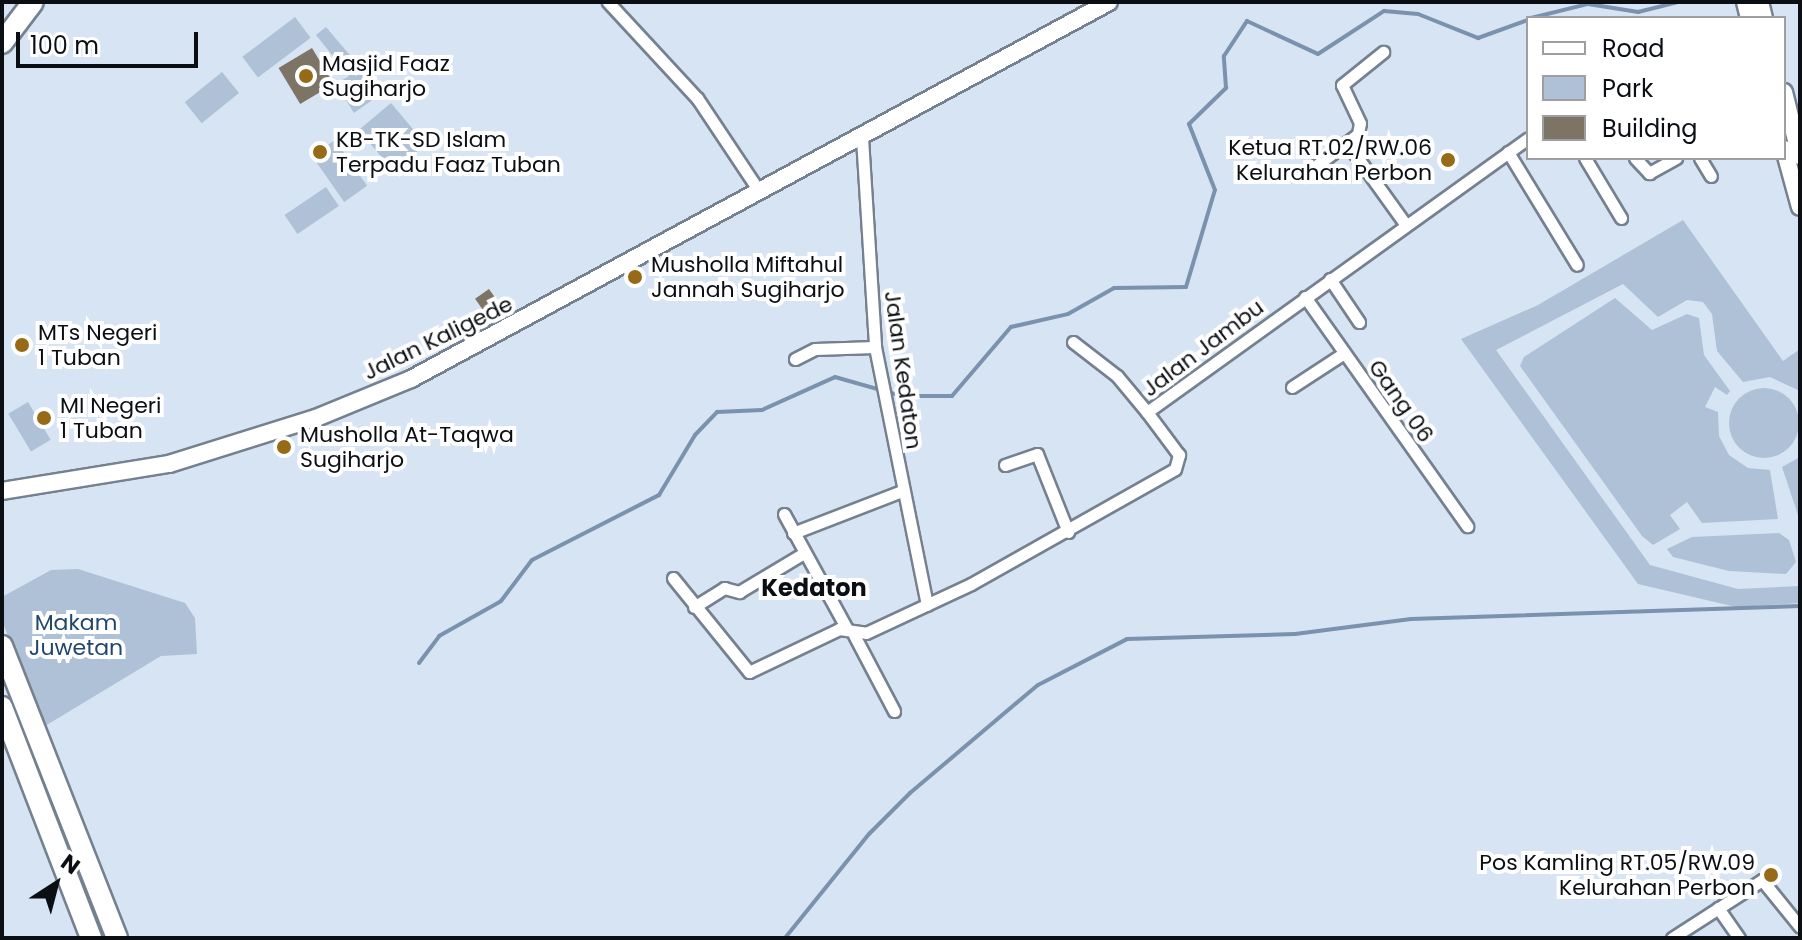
<!DOCTYPE html>
<style>
body{margin:0}
#map{position:relative;width:1802px;height:940px;overflow:hidden;background:#d7e4f3;font-family:Poppins,sans-serif}
div>[style]{position:absolute}
.green>*{inset:0;background:#aec1d6;transform-origin:0 0}
.round{border-radius:50%}
.stream>*{height:4px;margin:-2px;padding:0 2px;transform-origin:2px;border-radius:2px;background:#7a92ad}
.building>*{inset:0;background:#7e7465;transform-origin:0 0}
.roads{filter:drop-shadow(2px 0 #75818f) drop-shadow(-2px 0 #75818f) drop-shadow(0 2px #75818f) drop-shadow(0 -2px #75818f)}
.street>*{height:11px;margin:-5.5px;padding:0 5.5px;transform-origin:5.5px;border-radius:5.5px;background:#fff}
.secondary>*{height:16px;margin:-8px;padding:0 8px;transform-origin:8px;border-radius:8px;background:#fff}
.highway>*{height:20px;margin:-10px;padding:0 10px;transform-origin:10px;border-radius:10px;background:#fff}
.dots>*{width:22px;height:22px;translate:-50% -50%;box-sizing:border-box;border:4px solid #fff;border-radius:50%}
span{translate:-50% -50%;white-space:nowrap;text-align:center;line-height:1.15;-webkit-text-stroke:8px #fff;paint-order:stroke}
.poi-label{font-size:22px;color:#0b0f14}
.left{translate:0 -50%;text-align:left}
.right{translate:-100% -50%;text-align:right}
.street-label{font-size:22px;color:#0b0f14}
.park-label{font-size:22px;color:#22476e}
.neighbourhood-label{font-size:24px;color:#0b0f14;font-weight:700}
.frame{position:absolute;inset:0;border:4px solid #0b0f14;pointer-events:none}
.legend{position:absolute;left:1526px;top:16px;width:260px;height:144px;box-sizing:border-box;background:#fff;border:2px solid #9d9fa1;margin:0;padding:10px 14px;list-style:none;font-size:24px;color:#0b0f14}
.legend li{display:flex;align-items:center;gap:16px;height:40px}
.legend b{width:40px;border:2px solid #9d9fa1}
.north{position:absolute;left:16px;top:844px;width:80px;height:80px;-webkit-text-stroke:6px #fff;paint-order:stroke;rotate:36deg;font-size:22px;font-weight:700;line-height:32px;text-align:center;color:#0b0f14}
.north::after{content:'';display:block;margin:auto;width:28px;height:36px;background:#0b0f14;clip-path:polygon(50% 0,100% 100%,50% 72%,0 100%)}
.scale{position:absolute;left:16px;top:32px;width:182px;height:36px;box-sizing:border-box;border:4px solid #0b0f14;border-top:0;padding-left:10px;font-size:24px;line-height:28px;white-space:nowrap;color:#0b0f14;-webkit-text-stroke:6px #fff;paint-order:stroke}
</style>
<div id="map">
<div class="green">
<i style="left:295px;top:17px;width:26px;height:66px;rotate:53deg"></i>
<i style="clip-path:polygon(326px 27px,382px 93px,354px 113px,336px 84px,349px 76px,316px 35px)"></i>
<i style="left:222px;top:72px;width:27px;height:48px;rotate:51deg"></i>
<i style="left:391px;top:103px;width:54px;height:42px;rotate:50deg"></i>
<i style="left:335px;top:140px;width:56px;height:28px;rotate:55deg"></i>
<i style="left:326px;top:187px;width:23px;height:50px;rotate:56deg"></i>
<i style="clip-path:polygon(1683px 220px,1783px 361px,1800px 349px,1800px 391px,1770px 377px,1743px 382px,1717px 351px,1712px 314px,1703px 302px,1687px 300px,1658px 317px,1623px 284px,1496px 350px,1650px 565px,1738px 589px,1800px 586px,1800px 603px,1736px 607px,1638px 584px,1461px 339px,1538px 305px)"></i>
<i style="clip-path:polygon(1615px 298px,1652px 330px,1687px 314px,1699px 318px,1704px 355px,1730px 391px,1727px 395px,1715px 387px,1705px 407px,1718px 412px,1719px 436px,1729px 455px,1748px 468px,1770px 470px,1778px 519px,1702px 523px,1687px 502px,1670px 515px,1680px 529px,1653px 545px,1642px 536px,1520px 366px,1524px 357px)"></i>
<i class="round" style="left:1729px;top:388px;width:70px;height:70px"></i>
<i style="left:28px;top:402px;width:44px;height:23px;rotate:59deg"></i>
<i style="clip-path:polygon(1800px 457px,1800px 517px,1799px 518px,1782px 467px)"></i>
<i style="clip-path:polygon(1779px 533px,1789px 540px,1796px 562px,1786px 574px,1729px 571px,1673px 557px,1667px 549px,1692px 537px)"></i>
<i style="clip-path:polygon(78px 569px,185px 603px,195px 618px,197px 654px,161px 656px,45px 726px,2px 621px,2px 597px,51px 570px)"></i>
</div>
<div class="stream">
<i style="left:1531px;top:18px;width:59px;rotate:-13.8deg"></i>
<i style="left:1588px;top:4px;width:51px;rotate:9.1deg"></i>
<i style="left:1638px;top:12px;width:41px;rotate:-14deg"></i>
<i style="left:419px;top:663px;width:34px;rotate:-53deg"></i>
<i style="left:439px;top:636px;width:71px;rotate:-29.4deg"></i>
<i style="left:501px;top:601px;width:51px;rotate:-52.9deg"></i>
<i style="left:532px;top:560px;width:143px;rotate:-27.1deg"></i>
<i style="left:659px;top:495px;width:70px;rotate:-59deg"></i>
<i style="left:695px;top:435px;width:32px;rotate:-46deg"></i>
<i style="left:717px;top:412px;width:45px;rotate:-2.5deg"></i>
<i style="left:762px;top:410px;width:80px;rotate:-24.3deg"></i>
<i style="left:835px;top:377px;width:70px;rotate:15.8deg"></i>
<i style="left:902px;top:396px;width:50px"></i>
<i style="left:952px;top:396px;width:91px;rotate:-49.5deg"></i>
<i style="left:1011px;top:327px;width:58px;rotate:-12.8deg"></i>
<i style="left:1068px;top:314px;width:53px;rotate:-29.5deg"></i>
<i style="left:1114px;top:288px;width:72px;rotate:-0.8deg"></i>
<i style="left:1186px;top:287px;width:101px;rotate:-73.4deg"></i>
<i style="left:1215px;top:190px;width:71px;rotate:-111.5deg"></i>
<i style="left:1189px;top:124px;width:52px;rotate:-44.2deg"></i>
<i style="left:1226px;top:88px;width:32px;rotate:-94deg"></i>
<i style="left:1224px;top:56px;width:42px;rotate:-56.7deg"></i>
<i style="left:1247px;top:21px;width:78px;rotate:24.9deg"></i>
<i style="left:1318px;top:54px;width:79px;rotate:-33.1deg"></i>
<i style="left:1384px;top:11px;width:34px;rotate:5deg"></i>
<i style="left:1418px;top:14px;width:65px;rotate:21.8deg"></i>
<i style="left:1478px;top:38px;width:53px;rotate:-19.8deg"></i>
<i style="left:785px;top:938px;width:134px;rotate:-51.1deg"></i>
<i style="left:869px;top:834px;width:58px;rotate:-45deg"></i>
<i style="left:910px;top:793px;width:167px;rotate:-40.2deg"></i>
<i style="left:1038px;top:685px;width:100px;rotate:-27.3deg"></i>
<i style="left:1127px;top:639px;width:168px;rotate:-1.7deg"></i>
<i style="left:1295px;top:634px;width:117px;rotate:-7.4deg"></i>
<i style="left:1411px;top:619px;width:389px;rotate:-1.9deg"></i>
</div>
<div class="building">
<i style="left:312px;top:48px;width:42px;height:39px;rotate:59deg"></i>
<i style="left:489px;top:289px;width:32px;height:17px;rotate:55deg"></i>
</div>
<div class="roads">
<div class="street">
<i style="left:608px;top:2px;width:131px;rotate:47.2deg"></i>
<i style="left:697px;top:98px;width:112px;rotate:56.3deg"></i>
<i style="left:862px;top:138px;width:209px;rotate:86.4deg"></i>
<i style="left:875px;top:347px;width:263px;rotate:78.6deg"></i>
<i style="left:1347px;top:143px;width:101px;rotate:54.3deg"></i>
<i style="left:1508px;top:152px;width:132px;rotate:58.6deg"></i>
<i style="left:1585px;top:158px;width:70px;rotate:59deg"></i>
<i style="left:1635px;top:158px;width:21px;rotate:47deg"></i>
<i style="left:1649px;top:173px;width:31px;rotate:-29deg"></i>
<i style="left:1700px;top:158px;width:21px;rotate:59deg"></i>
<i style="left:1305px;top:174px;width:66px;rotate:-37deg"></i>
<i style="left:1358px;top:134px;width:11px;rotate:-80deg"></i>
<i style="left:1360px;top:123px;width:42px;rotate:-115.3deg"></i>
<i style="left:1342px;top:85px;width:53px;rotate:-38.8deg"></i>
<i style="left:1330px;top:279px;width:52px;rotate:56deg"></i>
<i style="left:1305px;top:297px;width:281px;rotate:54.7deg"></i>
<i style="left:1073px;top:342px;width:56px;rotate:37.7deg"></i>
<i style="left:1117px;top:376px;width:47px;rotate:50.2deg"></i>
<i style="left:795px;top:359px;width:22px;rotate:-27deg"></i>
<i style="left:815px;top:349px;width:60px;rotate:-1.9deg"></i>
<i style="left:1292px;top:387px;width:62px;rotate:-33.2deg"></i>
<i style="left:1005px;top:465px;width:34px;rotate:-19deg"></i>
<i style="left:1037px;top:454px;width:84px;rotate:68.3deg"></i>
<i style="left:784px;top:514px;width:131px;rotate:61.3deg"></i>
<i style="left:793px;top:533px;width:117px;rotate:-21.1deg"></i>
<i style="left:673px;top:578px;width:121px;rotate:51deg"></i>
<i style="left:749px;top:672px;width:100px;rotate:-25.5deg"></i>
<i style="left:839px;top:629px;width:27px;rotate:8deg"></i>
<i style="left:866px;top:633px;width:116px;rotate:-25deg"></i>
<i style="left:971px;top:584px;width:234px;rotate:-29.4deg"></i>
<i style="left:1175px;top:469px;width:15px;rotate:-74deg"></i>
<i style="left:1179px;top:455px;width:54px;rotate:-126.7deg"></i>
<i style="left:1147px;top:412px;width:469px;rotate:-35.7deg"></i>
<i style="left:694px;top:607px;width:36px;rotate:-32deg"></i>
<i style="left:724px;top:588px;width:16px;rotate:15deg"></i>
<i style="left:739px;top:592px;width:76px;rotate:-31deg"></i>
<i style="left:854px;top:635px;width:86px;rotate:62.2deg"></i>
<i style="left:1718px;top:908px;width:37px;rotate:55deg"></i>
<i style="left:1672px;top:938px;width:107px;rotate:-32.8deg"></i>
<i style="left:1762px;top:880px;width:60px;rotate:51deg"></i>
</div>
<div class="secondary">
<i style="left:1745px;top:2px;width:16px;rotate:76deg"></i>
<i style="left:1760px;top:2px;width:16px;rotate:76deg"></i>
<i style="left:1784px;top:92px;width:66px;rotate:76deg"></i>
<i style="left:1784px;top:149px;width:60px;rotate:74.6deg"></i>
<i style="left:2px;top:491px;width:169px;rotate:-9.2deg"></i>
<i style="left:169px;top:464px;width:154px;rotate:-17.4deg"></i>
<i style="left:316px;top:418px;width:103px;rotate:-22.3deg"></i>
<i style="left:411px;top:379px;width:793px;rotate:-28.37deg"></i>
</div>
<div class="highway">
<i style="left:2px;top:43px;width:51px;rotate:-52.9deg"></i>
<i style="left:2px;top:646px;width:314px;rotate:68.5deg"></i>
<i style="left:2px;top:707px;width:248px;rotate:68.9deg"></i>
</div>
</div>
<div class="dots">
<i style="left:306px;top:76px;background:#976a18"></i>
<i style="left:320px;top:152px;background:#976a18"></i>
<i style="left:1448px;top:160px;background:#976a18"></i>
<i style="left:635px;top:277px;background:#976a18"></i>
<i style="left:22px;top:345px;background:#976a18"></i>
<i style="left:44px;top:418px;background:#976a18"></i>
<i style="left:284px;top:447px;background:#976a18"></i>
<i style="left:1771px;top:875px;background:#976a18"></i>
</div>
<div class="poi-label">
<span class="left" style="left:322px;top:76px">Masjid Faaz<br>Sugiharjo</span>
<span class="left" style="left:336px;top:152px">KB-TK-SD Islam<br>Terpadu Faaz Tuban</span>
<span class="right" style="left:1432px;top:160px">Ketua RT.02/RW.06<br>Kelurahan Perbon</span>
<span class="left" style="left:651px;top:277px">Musholla Miftahul<br>Jannah Sugiharjo</span>
<span class="left" style="left:38px;top:345px">MTs Negeri<br>1 Tuban</span>
<span class="left" style="left:60px;top:418px">MI Negeri<br>1 Tuban</span>
<span class="left" style="left:300px;top:447px">Musholla At-Taqwa<br>Sugiharjo</span>
<span class="right" style="left:1755px;top:875px">Pos Kamling RT.05/RW.09<br>Kelurahan Perbon</span>
</div>
<div class="street-label">
<span style="left:438px;top:338px;rotate:-26deg">Jalan Kaligede</span>
<span style="left:1203px;top:348px;rotate:-37deg">Jalan Jambu</span>
<span style="left:903px;top:370px;rotate:82deg">Jalan Kedaton</span>
<span style="left:1401px;top:401px;rotate:55deg">Gang 06</span>
</div>
<div class="park-label">
<span style="left:76px;top:635px">Makam<br>Juwetan</span>
</div>
<div class="neighbourhood-label">
<span style="left:814px;top:588px">Kedaton</span>
</div>
<div class="frame"></div>
<ul class="legend">
<li><b style="height:10px;background:#fff"></b>Road</li>
<li><b style="height:22px;background:#aec1d6"></b>Park</li>
<li><b style="height:22px;background:#7e7465"></b>Building</li>
</ul>
<div class="north">N</div>
<div class="scale">100 m</div>
</div>
